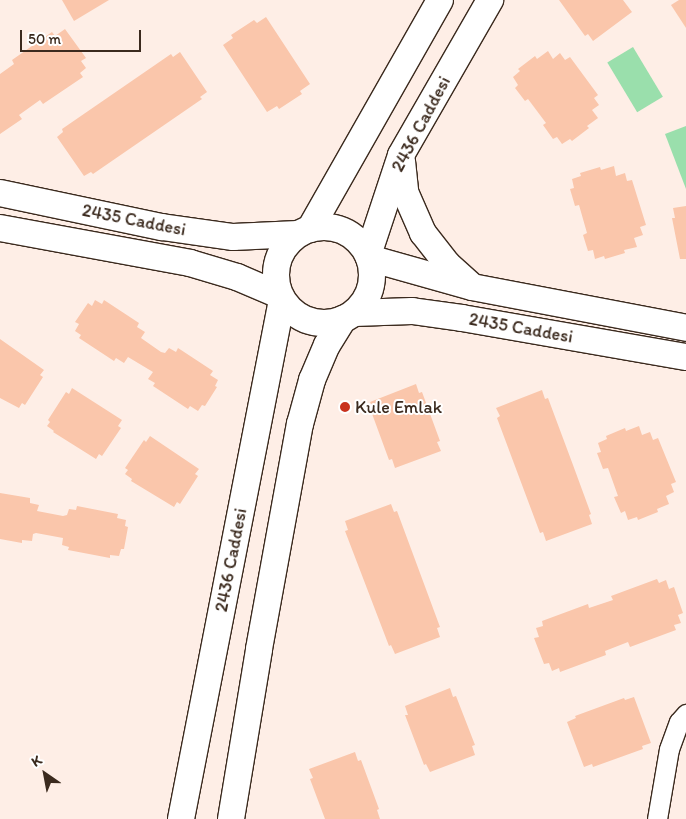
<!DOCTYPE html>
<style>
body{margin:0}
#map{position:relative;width:686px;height:819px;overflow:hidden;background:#feeee6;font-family:Itim,sans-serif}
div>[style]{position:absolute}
.green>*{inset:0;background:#9adfac;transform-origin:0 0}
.building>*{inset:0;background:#fac6ab}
.roads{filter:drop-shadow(1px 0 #3b2a1e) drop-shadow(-1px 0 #3b2a1e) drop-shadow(0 1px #3b2a1e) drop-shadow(0 -1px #3b2a1e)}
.street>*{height:19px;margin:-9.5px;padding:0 9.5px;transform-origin:9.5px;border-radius:9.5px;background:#fff}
.secondary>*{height:26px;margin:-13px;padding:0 13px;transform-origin:13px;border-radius:13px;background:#fff}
.secondary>.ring{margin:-13px;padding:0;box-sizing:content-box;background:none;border:26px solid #fff;border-radius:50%}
.dots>*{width:14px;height:14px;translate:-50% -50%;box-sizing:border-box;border:2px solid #fff;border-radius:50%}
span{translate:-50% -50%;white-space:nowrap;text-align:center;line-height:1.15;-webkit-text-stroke:4px #fff;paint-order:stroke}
.street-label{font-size:18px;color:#3b2a1e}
.poi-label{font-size:18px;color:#3b2a1e}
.left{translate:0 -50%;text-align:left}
.north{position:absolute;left:20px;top:749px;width:50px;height:50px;-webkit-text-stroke:4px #fff;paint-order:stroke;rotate:327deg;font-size:14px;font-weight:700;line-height:20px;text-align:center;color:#3b2a1e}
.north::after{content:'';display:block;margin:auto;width:18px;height:22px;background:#3b2a1e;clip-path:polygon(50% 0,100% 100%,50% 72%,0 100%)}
.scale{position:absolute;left:20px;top:30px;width:121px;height:22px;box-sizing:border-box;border:2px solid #3b2a1e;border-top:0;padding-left:6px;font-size:15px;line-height:18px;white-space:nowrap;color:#3b2a1e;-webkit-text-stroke:4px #fff;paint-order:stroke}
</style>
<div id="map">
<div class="green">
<i style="left:633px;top:47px;width:58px;height:30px;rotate:59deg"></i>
<i style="clip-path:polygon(686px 126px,686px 189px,665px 134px)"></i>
</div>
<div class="building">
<i style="clip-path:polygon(62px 0,109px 0,74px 21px)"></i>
<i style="clip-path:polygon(559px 0,623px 0,632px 12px,593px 41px,588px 34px,585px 36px)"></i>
<i style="clip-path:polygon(679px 0,686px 0,686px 28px,671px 5px)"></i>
<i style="clip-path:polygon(266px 17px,310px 84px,300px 91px,302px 94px,279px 109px,277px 106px,267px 112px,223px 45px,233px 38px,231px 35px,254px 20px,257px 23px)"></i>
<i style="clip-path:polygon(65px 29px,86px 58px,81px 61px,86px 68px,80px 73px,83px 77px,43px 104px,40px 100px,19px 115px,22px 119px,0 134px,0 74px,14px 64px,12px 60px,52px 32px,55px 36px)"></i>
<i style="clip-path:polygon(548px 51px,553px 59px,560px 53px,565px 60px,570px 57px,598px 95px,594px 98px,599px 105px,592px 110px,598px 118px,587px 126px,589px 128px,572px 141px,570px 139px,562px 144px,557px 137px,553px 139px,543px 125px,546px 123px,528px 99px,525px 101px,515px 88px,518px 85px,513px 77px,520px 71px,518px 69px,535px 56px,537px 59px)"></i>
<i style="clip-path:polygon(180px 52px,207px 92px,200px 97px,202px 99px,93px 174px,91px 172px,84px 176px,57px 137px,63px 132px,62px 129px,171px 54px,173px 57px)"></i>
<i style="clip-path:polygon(614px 166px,616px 176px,625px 173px,627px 181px,632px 180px,646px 225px,640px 227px,643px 235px,634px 238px,637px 247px,624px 250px,625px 253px,605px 259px,604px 256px,595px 259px,593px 250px,588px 251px,583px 235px,587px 233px,579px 205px,575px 206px,570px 189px,574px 188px,572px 179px,581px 176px,580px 173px,600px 167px,601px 170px)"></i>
<i style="clip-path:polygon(686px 206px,686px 259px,680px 259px,672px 218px,675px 218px,673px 208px)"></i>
<i style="clip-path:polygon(95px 300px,102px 304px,104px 300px,139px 323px,137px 327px,145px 332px,141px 338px,161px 352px,165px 353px,169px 348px,176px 352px,178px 348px,213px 371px,210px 375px,218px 380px,215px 386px,217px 387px,205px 406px,202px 405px,198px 411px,190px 406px,188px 409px,153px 386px,155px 383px,148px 379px,153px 372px,128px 357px,124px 363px,116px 358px,114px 361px,79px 338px,81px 335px,75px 331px,79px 324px,75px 322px,88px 303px,92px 306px)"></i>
<i style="clip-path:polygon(0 339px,44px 370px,40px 375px,43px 377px,25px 405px,22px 403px,19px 408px,0 398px)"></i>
<i style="clip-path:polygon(416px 384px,419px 393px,422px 392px,440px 441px,437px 442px,441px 451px,395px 468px,392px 459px,389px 460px,371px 411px,374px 410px,370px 402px)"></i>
<i style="clip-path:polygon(72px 388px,122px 420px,118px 426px,121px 428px,102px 456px,99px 454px,96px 459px,53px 432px,54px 431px,47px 426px,50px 422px,48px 420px,66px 392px,69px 394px)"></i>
<i style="clip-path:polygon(542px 390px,545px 399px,548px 398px,573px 465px,591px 514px,589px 515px,592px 524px,546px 541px,543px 532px,540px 533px,497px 418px,500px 416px,496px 408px)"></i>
<i style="clip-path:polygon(639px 426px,642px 435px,650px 432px,653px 440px,658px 438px,676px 482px,671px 484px,674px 492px,666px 496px,669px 504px,657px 509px,658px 512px,638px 520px,637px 517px,628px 520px,625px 511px,621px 513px,614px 497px,618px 496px,608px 468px,603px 469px,597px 453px,601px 452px,598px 443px,607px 439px,606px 436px,625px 428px,626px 431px)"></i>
<i style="clip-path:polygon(150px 436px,199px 469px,195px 474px,198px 476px,180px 504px,177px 502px,174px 507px,131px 481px,132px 479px,125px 474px,128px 470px,125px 468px,144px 440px,146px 442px)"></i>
<i style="clip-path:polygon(0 493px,30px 498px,30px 503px,39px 505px,37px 511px,63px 516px,67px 515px,69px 509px,76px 510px,77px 506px,118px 514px,117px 518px,126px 520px,125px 526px,128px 527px,124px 549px,121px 549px,119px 556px,110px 555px,110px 558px,68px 550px,69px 547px,62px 545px,63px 538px,36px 533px,33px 534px,32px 541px,22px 540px,22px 543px,0 539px)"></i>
<i style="clip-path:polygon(391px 504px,394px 512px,397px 511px,440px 627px,437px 628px,440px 637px,395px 654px,391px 645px,389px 646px,345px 531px,348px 530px,345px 521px)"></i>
<i style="clip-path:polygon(657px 579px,659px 583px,666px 580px,669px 589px,674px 587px,683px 613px,678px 615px,681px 623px,674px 625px,676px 630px,630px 647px,628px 642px,605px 651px,606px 655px,560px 672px,559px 668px,552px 671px,549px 663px,544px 664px,534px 638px,539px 637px,536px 628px,543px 626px,542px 621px,588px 604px,589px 608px,613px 600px,611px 596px)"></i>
<i style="clip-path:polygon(450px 688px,453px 697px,456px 696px,475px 745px,472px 746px,475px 755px,430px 772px,426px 764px,424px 765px,405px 715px,408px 715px,405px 706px)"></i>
<i style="clip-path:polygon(634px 697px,651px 743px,642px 746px,643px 749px,593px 767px,592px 764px,584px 767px,567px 722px,576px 718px,575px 716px,624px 698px,625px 700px)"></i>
<i style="clip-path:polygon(355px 752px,358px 761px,361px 760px,379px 809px,377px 810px,380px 819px,325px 819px,310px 779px,313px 778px,309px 769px)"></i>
</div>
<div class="roads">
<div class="street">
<i style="left:657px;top:819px;width:71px;rotate:-80.3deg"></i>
<i style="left:669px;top:749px;width:29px;rotate:-70deg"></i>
<i style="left:679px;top:722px;width:11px;rotate:-49deg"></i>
</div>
<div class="secondary">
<i style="left:402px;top:161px;width:31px;rotate:84deg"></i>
<i style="left:405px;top:192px;width:45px;rotate:66.3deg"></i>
<i style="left:423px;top:233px;width:39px;rotate:52deg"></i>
<i style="left:447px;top:264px;width:31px;rotate:42deg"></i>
<i style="left:0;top:193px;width:166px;rotate:11.9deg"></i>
<i style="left:162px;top:227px;width:72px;rotate:8deg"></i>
<i style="left:233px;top:237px;width:65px;rotate:-2.6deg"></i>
<i class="ring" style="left:276px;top:227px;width:70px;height:70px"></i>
<i style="left:0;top:228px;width:193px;rotate:10.4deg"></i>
<i style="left:190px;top:263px;width:49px;rotate:16.6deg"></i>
<i style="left:237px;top:277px;width:46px;rotate:23.2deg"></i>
<i style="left:310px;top:229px;width:263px;rotate:-60.4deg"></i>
<i style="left:368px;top:255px;width:105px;rotate:-71.7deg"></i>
<i style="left:401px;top:155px;width:179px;rotate:-60.1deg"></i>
<i style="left:369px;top:258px;width:107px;rotate:15.7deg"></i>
<i style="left:472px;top:287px;width:218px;rotate:10.8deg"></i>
<i style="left:354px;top:313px;width:58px;rotate:-2deg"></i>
<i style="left:412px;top:311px;width:50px;rotate:8deg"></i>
<i style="left:462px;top:318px;width:227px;rotate:9.9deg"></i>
<i style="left:181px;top:819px;width:529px;rotate:-78.99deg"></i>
<i style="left:231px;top:819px;width:172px;rotate:-80.6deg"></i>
<i style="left:259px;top:649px;width:229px;rotate:-79.7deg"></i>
<i style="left:300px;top:424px;width:46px;rotate:-74.7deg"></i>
<i style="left:312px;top:380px;width:38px;rotate:-67deg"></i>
<i style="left:327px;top:345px;width:31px;rotate:-58deg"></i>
</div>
</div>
<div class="dots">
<i style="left:345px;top:407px;background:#c8321e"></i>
</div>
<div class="street-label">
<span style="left:421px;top:124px;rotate:-62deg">2436 Caddesi</span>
<span style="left:134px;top:220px;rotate:11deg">2435 Caddesi</span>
<span style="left:521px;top:328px;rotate:10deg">2435 Caddesi</span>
<span style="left:231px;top:560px;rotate:-79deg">2436 Caddesi</span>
</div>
<div class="poi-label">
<span class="left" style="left:355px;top:407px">Kule Emlak</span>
</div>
<div class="north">K</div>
<div class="scale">50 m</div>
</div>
